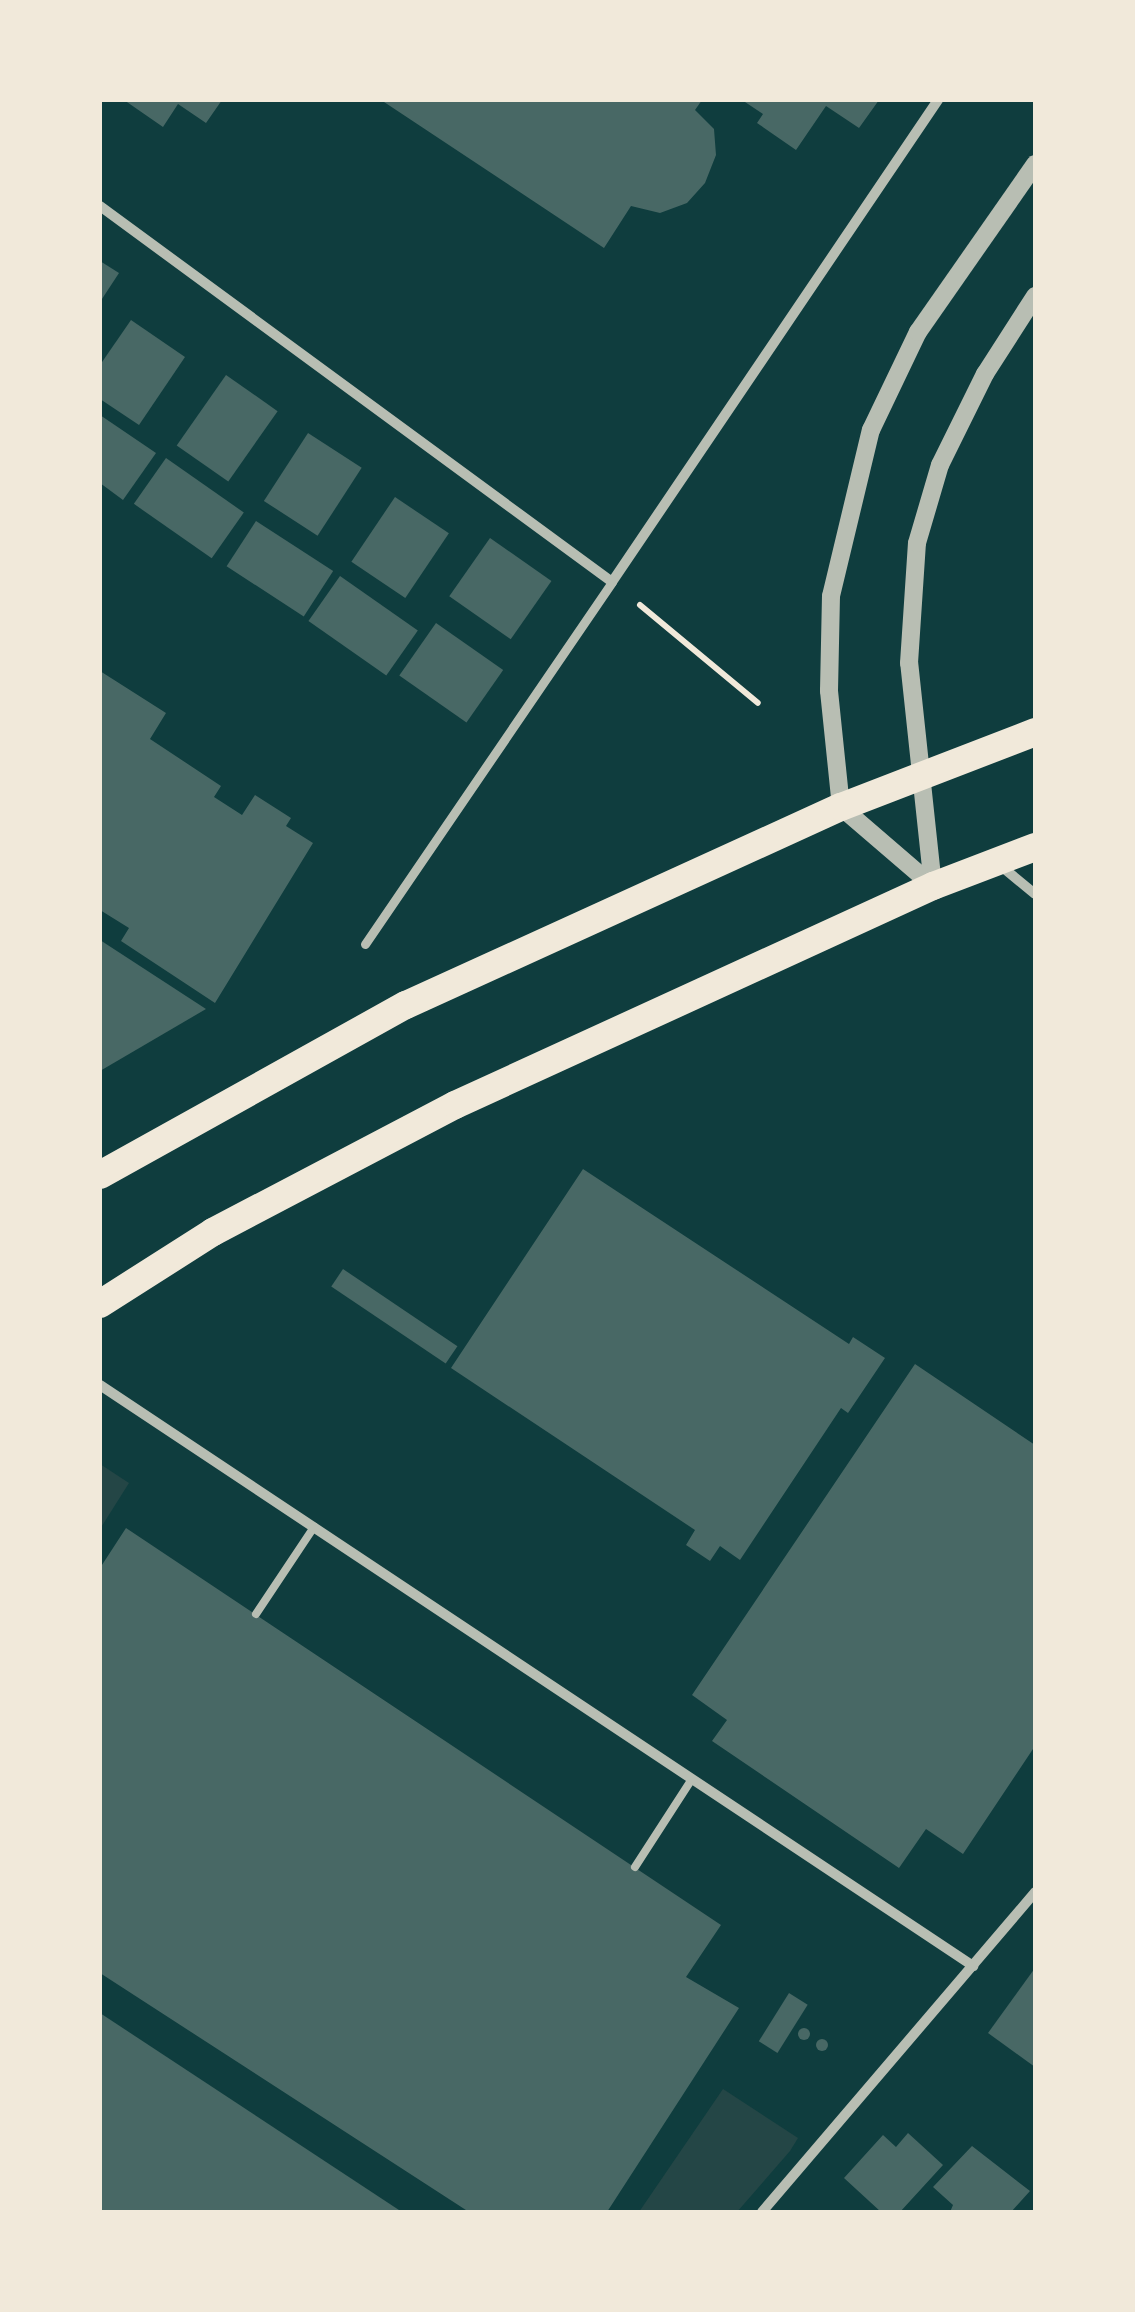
<!DOCTYPE html>
<style>
body{margin:0}
#map{position:relative;width:1135px;height:2312px;overflow:hidden;background:#0f3d3e;font-family:"Work Sans",sans-serif}
div>[style]{position:absolute}
.green>*{inset:0;background:#244646}
.building>*{inset:0;background:#486865;transform-origin:0 0}
.round{border-radius:50%}
.path>*{height:6px;margin:-3px;padding:0 3px;transform-origin:3px;border-radius:3px;background:#f1e9da}
.service>*{height:8px;margin:-4px;padding:0 4px;transform-origin:4px;border-radius:4px;background:#b8beb3}
.pedestrian>*{height:9px;margin:-4.5px;padding:0 4.5px;transform-origin:4.5px;border-radius:4.5px;background:#b8beb3}
.minor>*{height:10px;margin:-5px;padding:0 5px;transform-origin:5px;border-radius:5px;background:#b8beb3}
.tertiary>*{height:18px;margin:-9px;padding:0 9px;transform-origin:9px;border-radius:9px;background:#b8beb3}
.trunk>*{height:28px;margin:-14px;padding:0 14px;transform-origin:14px;border-radius:14px;background:#f1e9da}
span{translate:-50% -50%;white-space:nowrap;text-align:center;line-height:1.15;-webkit-text-stroke:10px #f1e9da;paint-order:stroke}
.frame{position:absolute;inset:0;border:102px solid #f1e9da;pointer-events:none}
</style>
<div id="map">
<div class="green">
<i style="clip-path:polygon(100px 1464px,129px 1483px,100px 1529px)"></i>
<i style="clip-path:polygon(723px 2089px,798px 2138px,790px 2151px,737px 2212px,639px 2212px)"></i>
</div>
<div class="building">
<i style="clip-path:polygon(124px 100px,222px 100px,206px 123px,178px 104px,163px 127px)"></i>
<i style="clip-path:polygon(381px 100px,702px 100px,695px 110px,714px 129px,716px 155px,705px 183px,687px 203px,660px 213px,631px 206px,604px 248px)"></i>
<i style="clip-path:polygon(742px 100px,879px 100px,859px 128px,826px 106px,796px 150px,757px 123px,763px 114px)"></i>
<i style="clip-path:polygon(100px 261px,119px 273px,100px 302px)"></i>
<i style="clip-path:polygon(131px 320px,185px 357px,139px 425px,100px 399px,100px 365px)"></i>
<i style="left:226px;top:375px;width:63px;height:86px;rotate:35deg"></i>
<i style="clip-path:polygon(100px 415px,156px 453px,123px 500px,100px 483px)"></i>
<i style="left:308px;top:433px;width:64px;height:81px;rotate:33deg"></i>
<i style="left:166px;top:458px;width:95px;height:56px;rotate:35deg"></i>
<i style="left:395px;top:497px;width:65px;height:78px;rotate:34deg"></i>
<i style="left:256px;top:521px;width:92px;height:54px;rotate:33deg"></i>
<i style="left:490px;top:538px;width:75px;height:71px;rotate:35deg"></i>
<i style="left:340px;top:576px;width:95px;height:55px;rotate:35deg"></i>
<i style="left:436px;top:623px;width:82px;height:64px;rotate:35deg"></i>
<i style="clip-path:polygon(100px 671px,166px 713px,150px 739px,221px 786px,214px 797px,242px 815px,255px 795px,291px 818px,286px 826px,313px 843px,215px 1003px,121px 941px,129px 928px,100px 910px)"></i>
<i style="clip-path:polygon(100px 940px,206px 1009px,100px 1071px)"></i>
<i style="clip-path:polygon(583px 1169px,849px 1344px,853px 1337px,885px 1358px,848px 1413px,841px 1408px,740px 1560px,720px 1546px,710px 1561px,686px 1545px,695px 1530px,451px 1368px)"></i>
<i style="left:343px;top:1269px;width:138px;height:21px;rotate:34deg"></i>
<i style="clip-path:polygon(915px 1364px,1035px 1445px,1035px 1746px,963px 1854px,926px 1829px,899px 1868px,712px 1741px,727px 1720px,692px 1695px)"></i>
<i style="clip-path:polygon(126px 1528px,721px 1925px,686px 1977px,739px 2008px,607px 2212px,469px 2212px,100px 1973px,100px 1568px)"></i>
<i style="clip-path:polygon(1035px 1968px,1035px 2067px,988px 2033px)"></i>
<i style="left:789px;top:1993px;width:22px;height:57px;rotate:32deg"></i>
<i style="clip-path:polygon(100px 2013px,402px 2212px,100px 2212px)"></i>
<i class="round" style="left:798px;top:2028px;width:12px;height:12px"></i>
<i class="round" style="left:816px;top:2039px;width:12px;height:12px"></i>
<i style="clip-path:polygon(908px 2133px,943px 2165px,900px 2212px,881px 2212px,844px 2178px,883px 2135px,896px 2147px)"></i>
<i style="clip-path:polygon(972px 2146px,1030px 2191px,1011px 2212px,950px 2212px,953px 2205px,933px 2187px)"></i>
</div>
<div class="path">
<i style="left:640px;top:605px;width:153px;rotate:39.7deg"></i>
</div>
<div class="service">
<i style="left:256px;top:1614px;width:105px;rotate:-56.3deg"></i>
<i style="left:635px;top:1867px;width:105px;rotate:-57.1deg"></i>
</div>
<div class="pedestrian">
<i style="left:365px;top:944px;width:438px;rotate:-55.7deg"></i>
</div>
<div class="minor">
<i style="left:100px;top:206px;width:635px;rotate:36.29deg"></i>
<i style="left:612px;top:582px;width:582px;rotate:-55.93deg"></i>
<i style="left:1001px;top:866px;width:44px;rotate:39.5deg"></i>
<i style="left:100px;top:1385px;width:1049px;rotate:33.64deg"></i>
<i style="left:762px;top:2212px;width:421px;rotate:-49.5deg"></i>
</div>
<div class="tertiary">
<i style="left:933px;top:886px;width:121px;rotate:-139.3deg"></i>
<i style="left:841px;top:807px;width:117px;rotate:-95.9deg"></i>
<i style="left:829px;top:691px;width:95px;rotate:-88.8deg"></i>
<i style="left:831px;top:596px;width:171px;rotate:-76.5deg"></i>
<i style="left:871px;top:430px;width:109px;rotate:-64.4deg"></i>
<i style="left:918px;top:332px;width:205px;rotate:-55.1deg"></i>
<i style="left:933px;top:886px;width:224px;rotate:-96.1deg"></i>
<i style="left:909px;top:663px;width:120px;rotate:-86.2deg"></i>
<i style="left:917px;top:543px;width:81px;rotate:-73.6deg"></i>
<i style="left:940px;top:465px;width:102px;rotate:-63.7deg"></i>
<i style="left:985px;top:374px;width:93px;rotate:-57.3deg"></i>
</div>
<div class="trunk">
<i style="left:100px;top:1175px;width:350px;rotate:-29.1deg"></i>
<i style="left:406px;top:1005px;width:478px;rotate:-24.5deg"></i>
<i style="left:841px;top:807px;width:208px;rotate:-21.1deg"></i>
<i style="left:100px;top:1304px;width:134px;rotate:-32.5deg"></i>
<i style="left:213px;top:1232px;width:273px;rotate:-27.7deg"></i>
<i style="left:455px;top:1105px;width:526px;rotate:-24.62deg"></i>
<i style="left:933px;top:886px;width:109px;rotate:-20.9deg"></i>
</div>
<div class="frame"></div>
</div>
